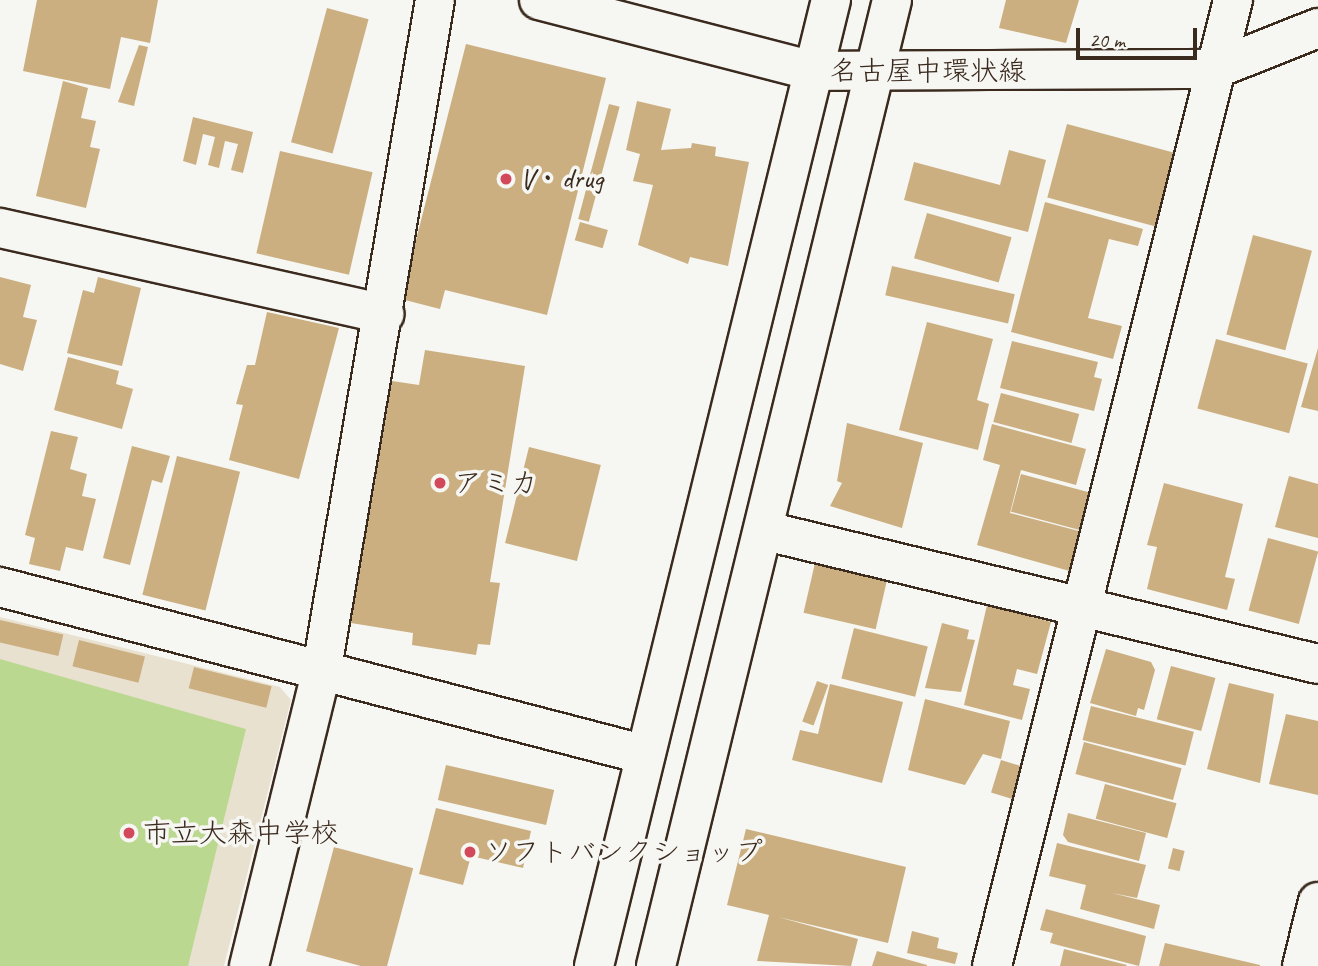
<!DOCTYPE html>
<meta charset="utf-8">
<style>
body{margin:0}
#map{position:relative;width:1318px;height:966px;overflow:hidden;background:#f6f6f2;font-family:Caveat,"Klee One",sans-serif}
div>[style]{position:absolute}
.built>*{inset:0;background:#e9e1d0}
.green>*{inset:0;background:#bbd890}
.building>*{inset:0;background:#cbaf81;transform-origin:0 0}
.roads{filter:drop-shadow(2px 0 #3b2a1e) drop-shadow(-2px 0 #3b2a1e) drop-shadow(0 2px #3b2a1e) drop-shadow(0 -2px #3b2a1e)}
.minor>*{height:38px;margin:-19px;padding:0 19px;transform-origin:19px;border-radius:19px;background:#f6f6f2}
.major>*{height:38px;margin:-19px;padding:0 19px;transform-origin:19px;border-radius:19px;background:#f6f6f2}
.dots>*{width:19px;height:19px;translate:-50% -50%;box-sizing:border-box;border:4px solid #f6f6f2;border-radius:50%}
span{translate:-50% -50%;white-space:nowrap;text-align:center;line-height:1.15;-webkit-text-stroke:7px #f6f6f2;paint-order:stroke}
.street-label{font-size:28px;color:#3b2a1e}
.poi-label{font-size:28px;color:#3b2a1e}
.left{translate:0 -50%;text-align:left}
.scale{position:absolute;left:1076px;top:28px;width:121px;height:32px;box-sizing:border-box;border:4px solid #3b2a1e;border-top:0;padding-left:9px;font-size:21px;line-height:24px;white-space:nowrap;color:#3b2a1e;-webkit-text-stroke:5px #f6f6f2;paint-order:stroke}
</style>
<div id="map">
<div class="built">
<i style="clip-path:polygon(0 617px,280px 687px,291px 700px,224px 966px,0 966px)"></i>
</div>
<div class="green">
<i style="clip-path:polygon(0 659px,246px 729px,188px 966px,0 966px)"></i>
</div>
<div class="building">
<i style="clip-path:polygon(37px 0,158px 0,150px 43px,121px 37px,110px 89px,23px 71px)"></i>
<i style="clip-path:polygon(1006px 0,1079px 0,1066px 43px,999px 28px)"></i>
<i style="left:327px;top:8px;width:43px;height:139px;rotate:15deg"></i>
<i style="clip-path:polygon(466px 44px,606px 78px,547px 315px,445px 290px,440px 309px,401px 299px)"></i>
<i style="clip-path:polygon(139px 45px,148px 47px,134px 106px,118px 102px)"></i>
<i style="clip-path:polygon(63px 81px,88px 88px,81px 118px,96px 121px,90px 147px,100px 149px,86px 208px,36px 196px)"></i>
<i style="clip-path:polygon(637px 101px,671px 109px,661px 150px,691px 148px,692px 143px,716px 147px,715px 156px,749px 162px,728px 266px,690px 257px,688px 264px,638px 245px,653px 185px,633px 181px,640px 154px,626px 150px)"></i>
<i style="left:609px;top:104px;width:11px;height:119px;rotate:15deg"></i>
<i style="clip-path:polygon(193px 117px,253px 132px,243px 173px,231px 170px,238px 144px,225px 141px,219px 168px,208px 165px,215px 137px,203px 134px,196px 165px,183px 161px)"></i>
<i style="left:1067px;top:124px;width:116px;height:76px;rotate:15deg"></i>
<i style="clip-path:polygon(1009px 150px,1046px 160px,1028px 232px,904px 200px,914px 162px,1000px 185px)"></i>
<i style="left:280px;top:151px;width:95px;height:105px;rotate:13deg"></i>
<i style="clip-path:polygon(1045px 202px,1143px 229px,1138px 246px,1109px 239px,1088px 318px,1122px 326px,1113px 359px,1011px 332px)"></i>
<i style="left:927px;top:213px;width:88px;height:47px;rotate:16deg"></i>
<i style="left:580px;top:222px;width:29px;height:19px;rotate:16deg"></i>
<i style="left:1253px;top:235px;width:61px;height:103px;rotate:15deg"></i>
<i style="left:892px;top:266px;width:126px;height:30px;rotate:13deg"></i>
<i style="clip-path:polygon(0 277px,31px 285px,23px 317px,37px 320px,23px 371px,0 364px)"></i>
<i style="clip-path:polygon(98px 277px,141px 288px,122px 366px,67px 353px,83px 290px,94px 293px)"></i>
<i style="clip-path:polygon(267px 312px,339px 328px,299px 479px,229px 460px,243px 405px,236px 404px,247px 365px,255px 365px)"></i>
<i style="clip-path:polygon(927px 322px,993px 339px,977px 400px,989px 404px,978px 450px,899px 430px)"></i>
<i style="left:1216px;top:339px;width:95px;height:72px;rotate:15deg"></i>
<i style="clip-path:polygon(1012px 341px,1098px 362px,1094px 377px,1102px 379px,1094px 411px,1000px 388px)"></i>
<i style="clip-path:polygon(1318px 348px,1318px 411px,1301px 407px)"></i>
<i style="clip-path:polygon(425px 350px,525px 366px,490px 582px,500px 583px,490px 645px,478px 644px,476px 655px,412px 645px,413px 633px,351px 623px,392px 381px,419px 385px)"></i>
<i style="clip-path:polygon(68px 357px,119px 371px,116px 384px,133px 389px,122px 429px,54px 410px)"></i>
<i style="left:1001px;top:393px;width:81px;height:30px;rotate:15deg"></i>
<i style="clip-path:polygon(847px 423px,923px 443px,902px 528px,830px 506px,842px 483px,837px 481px)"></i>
<i style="clip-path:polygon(992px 424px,1086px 449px,1076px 485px,1021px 470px,1010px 513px,1090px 534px,1073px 572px,977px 545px,1000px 465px,983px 460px)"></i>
<i style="clip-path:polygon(51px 431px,78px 437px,70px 469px,87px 474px,82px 496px,96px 499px,83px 551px,66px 547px,60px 571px,29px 564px,35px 538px,25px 535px)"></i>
<i style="clip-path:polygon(132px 446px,170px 456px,162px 483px,152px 480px,130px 565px,103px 558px)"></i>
<i style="left:529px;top:447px;width:74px;height:99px;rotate:14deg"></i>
<i style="left:177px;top:456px;width:65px;height:143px;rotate:14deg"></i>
<i style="left:1021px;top:474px;width:73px;height:39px;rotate:15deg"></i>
<i style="clip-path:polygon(1289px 476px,1318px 484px,1318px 538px,1275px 527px)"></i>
<i style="clip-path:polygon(1164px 483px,1243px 504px,1225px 577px,1235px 579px,1227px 610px,1147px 589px,1157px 547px,1147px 545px)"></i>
<i style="left:1268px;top:538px;width:52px;height:75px;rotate:15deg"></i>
<i style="left:815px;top:563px;width:74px;height:51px;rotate:13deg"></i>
<i style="clip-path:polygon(987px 605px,1051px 622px,1037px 674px,1017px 669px,1013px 685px,1030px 689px,1022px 720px,964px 705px)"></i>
<i style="left:0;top:620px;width:65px;height:22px;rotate:13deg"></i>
<i style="clip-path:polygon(942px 623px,969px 630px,967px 639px,975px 640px,961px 692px,925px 688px)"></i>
<i style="left:854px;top:628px;width:76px;height:52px;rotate:14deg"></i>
<i style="left:79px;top:640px;width:68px;height:27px;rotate:14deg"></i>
<i style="clip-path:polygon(1106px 649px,1151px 662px,1155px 670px,1144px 710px,1138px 708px,1136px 716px,1090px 703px)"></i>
<i style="left:1171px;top:666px;width:46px;height:55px;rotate:15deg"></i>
<i style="left:194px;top:667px;width:80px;height:22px;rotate:14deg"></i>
<i style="left:817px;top:681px;width:12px;height:43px;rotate:20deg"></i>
<i style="clip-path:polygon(1229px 683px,1274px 694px,1260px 783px,1207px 769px)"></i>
<i style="clip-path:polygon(830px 684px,903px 702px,882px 783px,792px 760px,800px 730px,818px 734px)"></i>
<i style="clip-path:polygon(925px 699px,1010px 721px,1001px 759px,983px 754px,965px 785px,908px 770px)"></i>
<i style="left:1091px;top:706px;width:106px;height:35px;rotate:14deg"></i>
<i style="clip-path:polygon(1286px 714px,1318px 721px,1318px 795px,1269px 784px)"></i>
<i style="left:1084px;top:742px;width:101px;height:33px;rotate:15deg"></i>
<i style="left:1001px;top:760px;width:31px;height:34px;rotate:17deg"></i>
<i style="left:446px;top:765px;width:111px;height:36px;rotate:13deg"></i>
<i style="left:1105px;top:784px;width:74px;height:36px;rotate:15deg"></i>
<i style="clip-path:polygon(436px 808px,531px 831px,523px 868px,471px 856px,463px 885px,419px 874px)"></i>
<i style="clip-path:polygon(1068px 813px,1146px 833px,1139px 861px,1068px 842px,1063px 835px)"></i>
<i style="clip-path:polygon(746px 829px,906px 867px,888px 943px,778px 917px,858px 939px,851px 966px,757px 961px,769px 915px,727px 905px)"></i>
<i style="clip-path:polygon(1057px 843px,1146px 865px,1137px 898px,1112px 893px,1160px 905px,1154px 929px,1080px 909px,1086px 885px,1049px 876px)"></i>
<i style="left:334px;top:847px;width:82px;height:108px;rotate:15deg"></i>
<i style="left:1173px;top:848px;width:12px;height:21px;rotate:14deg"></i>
<i style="clip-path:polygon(1046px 909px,1146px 936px,1139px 966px,1050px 943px,1053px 933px,1040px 930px)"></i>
<i style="clip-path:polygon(912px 931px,939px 938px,937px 948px,958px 953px,955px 964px,907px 953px)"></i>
<i style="clip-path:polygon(1165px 943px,1260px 965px,1260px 966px,1159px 966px)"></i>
<i style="clip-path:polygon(1064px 949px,1127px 965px,1126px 966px,1060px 966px)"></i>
<i style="clip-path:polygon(877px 951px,927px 965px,927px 966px,872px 966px)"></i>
</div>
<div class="roads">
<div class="minor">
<i style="left:0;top:228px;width:394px;rotate:12.6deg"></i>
<i style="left:766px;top:531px;width:568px;rotate:13.55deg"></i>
<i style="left:0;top:587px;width:667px;rotate:14.58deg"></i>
<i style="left:249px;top:966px;width:307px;rotate:-76.2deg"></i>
<i style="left:322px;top:668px;width:677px;rotate:-80.4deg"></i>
<i style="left:594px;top:966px;width:995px;rotate:-76.22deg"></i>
<i style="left:656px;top:966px;width:994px;rotate:-76.27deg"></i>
<i style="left:992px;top:966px;width:996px;rotate:-75.99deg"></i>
<i style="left:1302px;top:966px;width:66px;rotate:-76deg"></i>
</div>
<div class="major">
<i style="left:539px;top:0;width:283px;rotate:14.5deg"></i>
<i style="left:813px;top:71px;width:402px;rotate:-0.3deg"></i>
<i style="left:1215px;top:69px;width:111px;rotate:-21.7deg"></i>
</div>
</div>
<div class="dots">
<i style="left:506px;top:179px;background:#d1495b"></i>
<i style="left:440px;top:483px;background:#d1495b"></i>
<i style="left:129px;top:833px;background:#d1495b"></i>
<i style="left:470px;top:852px;background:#d1495b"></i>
</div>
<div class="street-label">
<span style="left:928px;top:71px">名古屋中環状線</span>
</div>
<div class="poi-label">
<span class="left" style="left:520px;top:179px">V・drug</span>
<span class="left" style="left:454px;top:483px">アミカ</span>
<span class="left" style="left:143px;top:833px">市立大森中学校</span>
<span class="left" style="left:484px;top:852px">ソフトバンクショップ</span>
</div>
<div class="scale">20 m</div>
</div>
